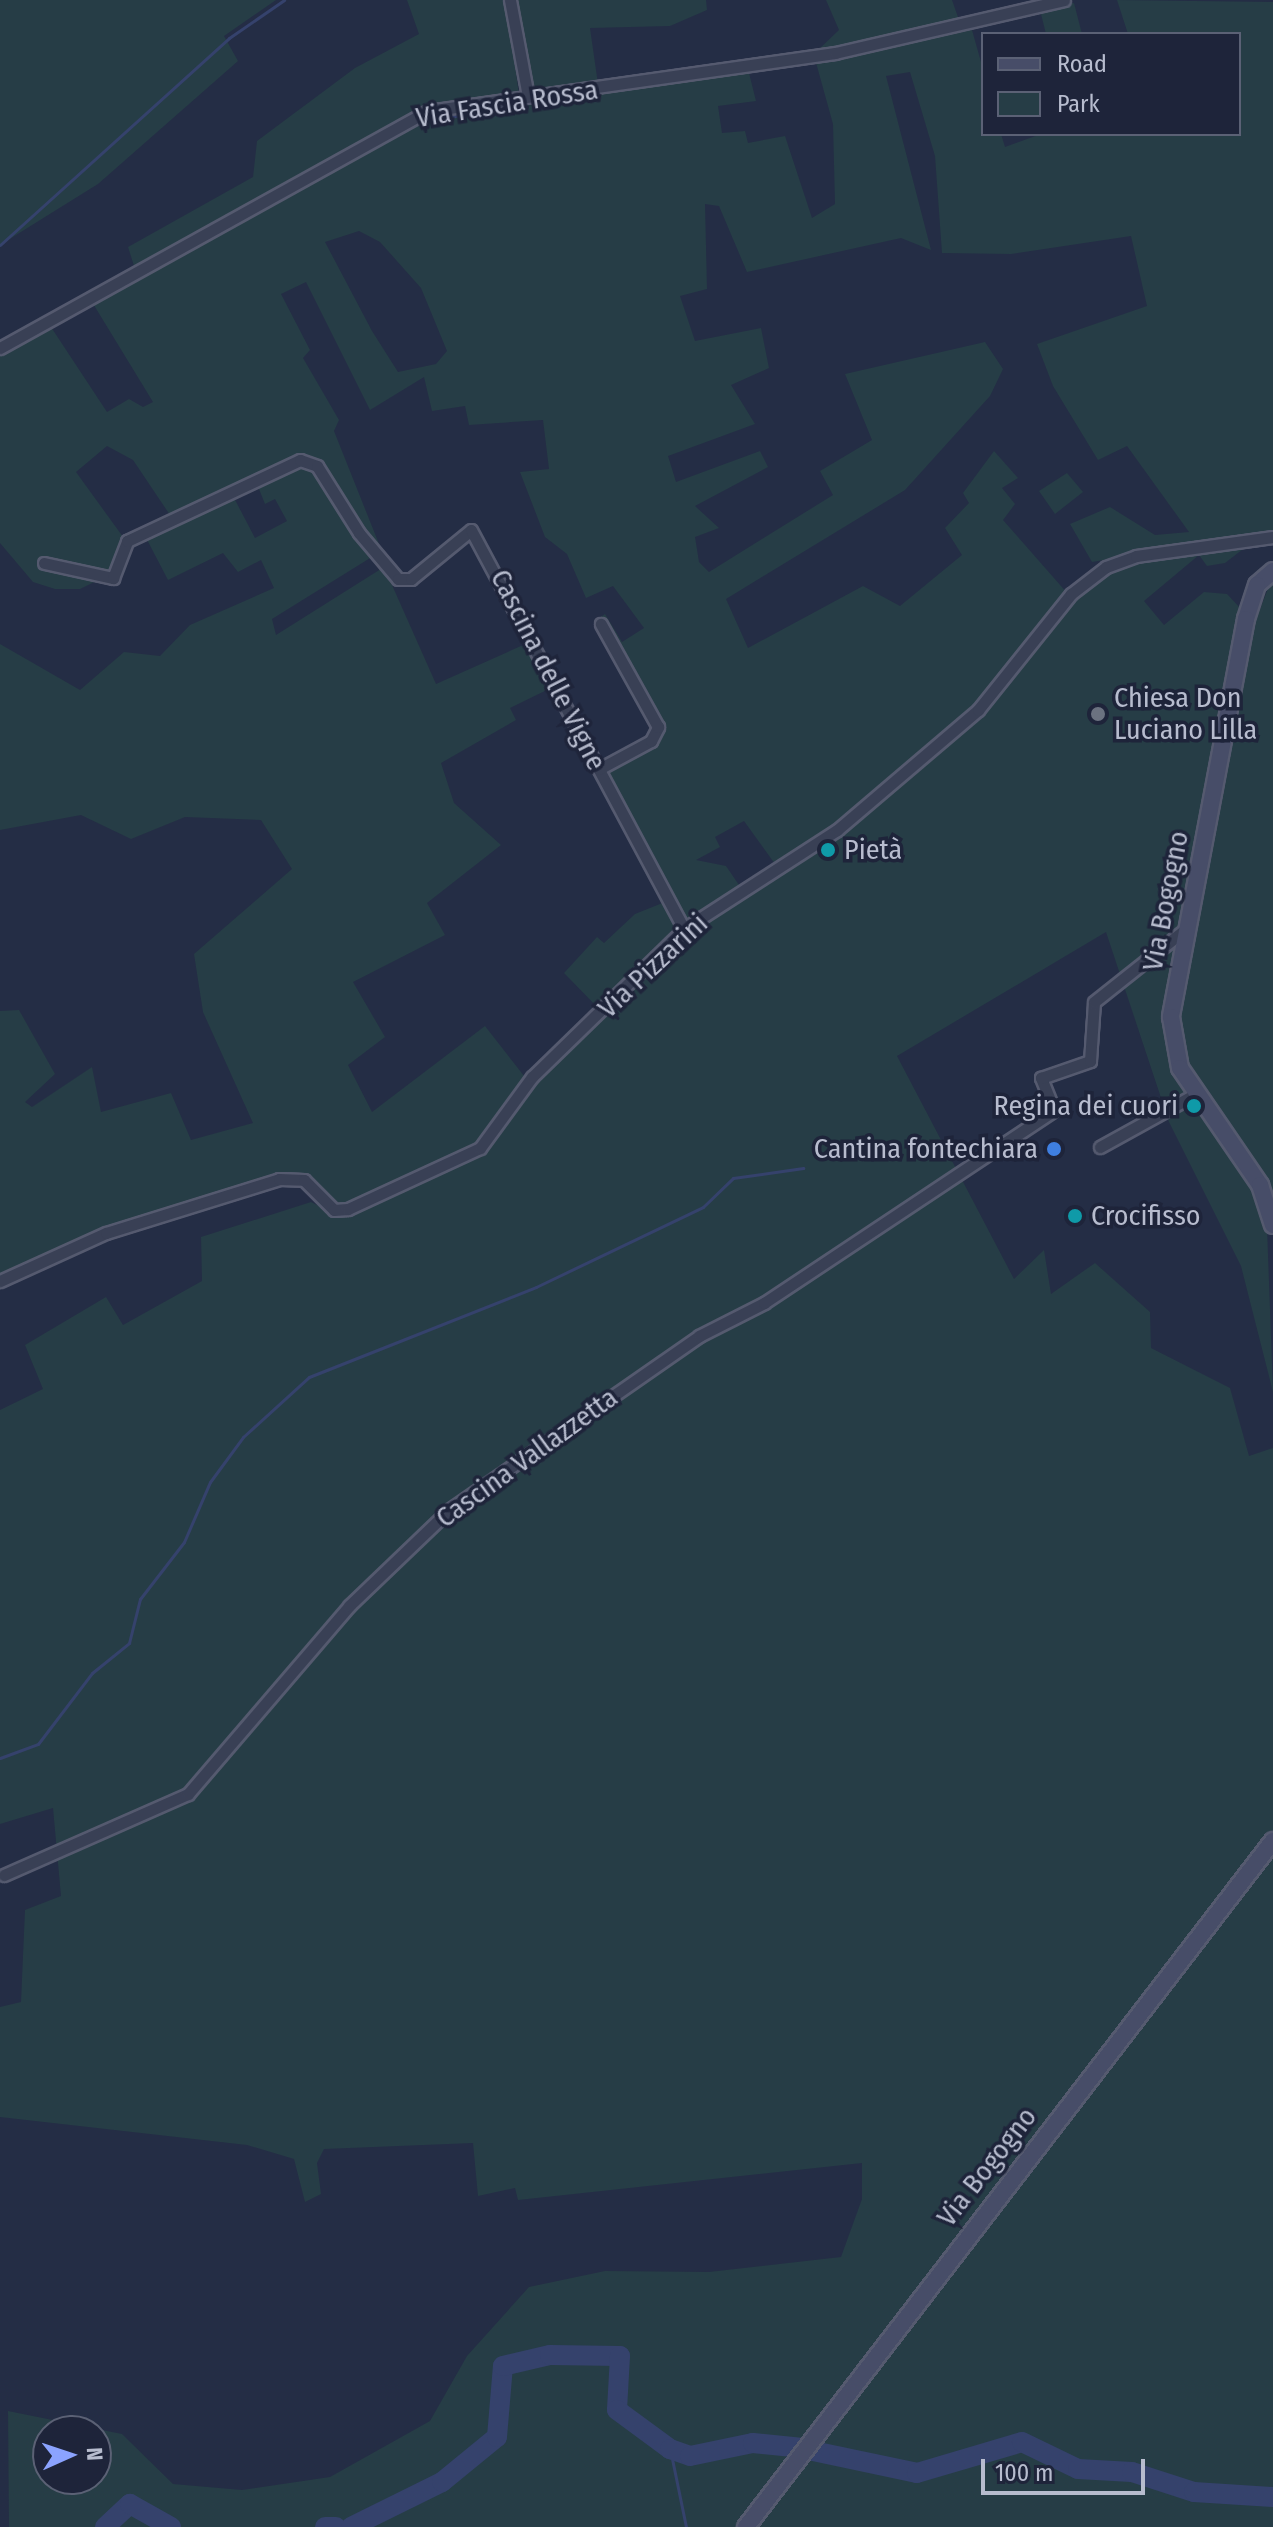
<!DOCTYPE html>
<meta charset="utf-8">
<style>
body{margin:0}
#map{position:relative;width:1273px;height:2527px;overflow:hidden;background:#242d45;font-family:"Fira Sans Condensed",sans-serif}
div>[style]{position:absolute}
.green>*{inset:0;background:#263d46}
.stream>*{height:3px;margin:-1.5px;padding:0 1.5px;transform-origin:1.5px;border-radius:1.5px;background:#35426c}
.river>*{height:20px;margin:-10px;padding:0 10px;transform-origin:10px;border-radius:10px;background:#35426c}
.roads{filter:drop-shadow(2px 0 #555a6f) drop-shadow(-2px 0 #555a6f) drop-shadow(0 2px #555a6f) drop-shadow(0 -2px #555a6f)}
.street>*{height:11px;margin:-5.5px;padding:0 5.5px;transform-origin:5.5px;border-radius:5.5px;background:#394055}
.secondary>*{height:16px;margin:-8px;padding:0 8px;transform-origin:8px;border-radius:8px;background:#474d68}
.dots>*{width:22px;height:22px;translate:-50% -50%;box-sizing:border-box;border:4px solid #1e243a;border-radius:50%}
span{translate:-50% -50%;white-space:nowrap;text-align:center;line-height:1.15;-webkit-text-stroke:7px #1e243a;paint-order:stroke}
.street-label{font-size:28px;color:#b7bcce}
.poi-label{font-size:28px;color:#b7bcce}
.left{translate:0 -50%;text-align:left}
.right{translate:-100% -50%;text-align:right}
.legend{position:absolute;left:981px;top:32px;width:260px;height:104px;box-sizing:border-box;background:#1e243a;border:2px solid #5b6175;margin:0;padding:10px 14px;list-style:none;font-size:24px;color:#b7bcce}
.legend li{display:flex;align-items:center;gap:16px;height:40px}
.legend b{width:40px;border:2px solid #5b6175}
.north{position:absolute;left:32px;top:2415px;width:80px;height:80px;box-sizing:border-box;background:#1e243a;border:2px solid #5b6175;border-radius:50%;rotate:87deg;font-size:22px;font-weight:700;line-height:32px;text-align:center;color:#b7bcce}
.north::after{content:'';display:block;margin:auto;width:28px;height:36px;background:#8ba3ff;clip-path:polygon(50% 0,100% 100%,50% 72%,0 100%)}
.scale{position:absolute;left:981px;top:2459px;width:164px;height:36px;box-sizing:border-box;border:4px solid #b7bcce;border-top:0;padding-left:10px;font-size:24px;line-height:28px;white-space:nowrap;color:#b7bcce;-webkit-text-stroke:6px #1e243a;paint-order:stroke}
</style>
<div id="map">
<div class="green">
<i style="clip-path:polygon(0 0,276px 0,224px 36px,238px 61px,98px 184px,0 245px)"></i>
<i style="clip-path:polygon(407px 0,506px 0,519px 95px,397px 120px,135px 269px,128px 247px,253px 177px,257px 141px,355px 68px,419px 34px)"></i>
<i style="clip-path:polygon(512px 0,706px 0,707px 10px,670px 26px,590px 28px,598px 84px,543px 91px,530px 88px)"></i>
<i style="clip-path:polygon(826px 0,952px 0,959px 20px,818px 50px,839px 30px)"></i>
<i style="clip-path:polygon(evenodd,1117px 0,1273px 2px,1273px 532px,1092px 562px,1070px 524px,1110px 507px,1155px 535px,1189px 532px,1127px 446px,1098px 460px,1053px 386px,1037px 344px,1147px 306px,1131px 236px,1011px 254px,942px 253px,935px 156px,910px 72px,886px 76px,931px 250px,901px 238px,747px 272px,719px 206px,705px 204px,707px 289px,680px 296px,695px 341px,761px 328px,769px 368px,731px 385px,755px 424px,668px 456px,676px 482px,760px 451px,768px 467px,695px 506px,719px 528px,695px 537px,699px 562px,709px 572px,833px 495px,820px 471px,872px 440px,845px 374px,985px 342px,1003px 369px,990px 396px,905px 490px,726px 599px,748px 648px,863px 586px,900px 606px,962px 555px,945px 528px,969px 503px,963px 493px,994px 451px,1018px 478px,1002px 488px,1015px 504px,1003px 520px,1068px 594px,984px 700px,835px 825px,775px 864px,744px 821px,715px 837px,720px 847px,696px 860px,726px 866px,739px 885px,684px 922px,604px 771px,654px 732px,595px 621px,605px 614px,622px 642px,644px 628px,613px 586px,586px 598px,567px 554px,545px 537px,520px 472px,549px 469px,543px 420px,469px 425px,465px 406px,432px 411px,424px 377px,370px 410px,306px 282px,281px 294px,310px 350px,303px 358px,339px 420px,334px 431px,385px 559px,308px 455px,172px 518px,133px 460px,107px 446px,76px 472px,126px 541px,117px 571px,80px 589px,55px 589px,33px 582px,0 543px,0 351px,49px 324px,107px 412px,129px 399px,143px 407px,153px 402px,92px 302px,429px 115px,748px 69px,756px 101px,718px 106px,722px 133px,745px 131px,748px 143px,785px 136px,812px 218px,835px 204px,833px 124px,815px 59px,972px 30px,983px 69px,983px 134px,1001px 134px,1005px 147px,1041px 134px,1239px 134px,1239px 34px,1128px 34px,1117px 0,359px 231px,380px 242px,421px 288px,447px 351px,436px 364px,398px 372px,372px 331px,325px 242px,359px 231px)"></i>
<i style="clip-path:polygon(1074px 3px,1082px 34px,1046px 34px,1040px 10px)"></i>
<i style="clip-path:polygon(298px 464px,309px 465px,375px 555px,272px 619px,276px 635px,384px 567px,436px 684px,530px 642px,553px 687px,510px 708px,516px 720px,441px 763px,454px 803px,501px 845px,427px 903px,445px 935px,353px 982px,385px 1037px,348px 1065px,372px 1112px,485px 1026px,528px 1081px,479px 1148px,346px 1206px,335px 1206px,293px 1173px,121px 1222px,0 1277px,0 1011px,19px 1010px,55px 1074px,25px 1102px,32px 1107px,92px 1067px,101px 1112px,171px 1093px,191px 1140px,253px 1123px,203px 1012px,194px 954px,292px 869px,261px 820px,185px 817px,131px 839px,81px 815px,0 830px,0 644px,80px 690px,124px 652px,160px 656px,190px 625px,274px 588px,261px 560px,238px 572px,223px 553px,168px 580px,144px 534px,233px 496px,255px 538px,287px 521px,275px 499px,265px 504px,257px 484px)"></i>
<i style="clip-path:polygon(1067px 473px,1083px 492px,1055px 514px,1039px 491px)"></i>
<i style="clip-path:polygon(evenodd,1251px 543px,1225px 563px,1207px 566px,1199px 555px,1144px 601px,1164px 625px,1204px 592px,1227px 594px,1243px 611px,1166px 1020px,1180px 1079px,1248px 1179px,1267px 1227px,1273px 1392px,1241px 1266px,1169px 1122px,1106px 932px,897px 1056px,1014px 1279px,1044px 1250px,1051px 1294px,1095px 1263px,1150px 1312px,1151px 1348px,1230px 1388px,1249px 1456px,1273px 1448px,1273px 2527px,9px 2527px,8px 2411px,122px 2434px,173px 2484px,242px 2490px,330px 2477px,430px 2421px,467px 2356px,529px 2287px,605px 2271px,709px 2272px,841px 2257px,862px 2199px,862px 2163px,518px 2200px,515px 2188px,478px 2196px,473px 2143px,324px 2149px,317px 2163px,321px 2194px,305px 2202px,294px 2159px,247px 2145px,0 2117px,0 2007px,21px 2002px,25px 1910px,61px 1896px,53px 1808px,0 1824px,0 1410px,43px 1389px,25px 1345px,106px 1297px,123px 1325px,202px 1281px,201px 1237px,311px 1202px,333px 1213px,481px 1149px,555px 1057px,586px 1036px,685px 931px,837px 832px,980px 711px,1076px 595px,1134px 560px,1251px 543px,48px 2431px,96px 2431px,96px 2479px,48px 2479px,48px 2431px)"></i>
<i style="clip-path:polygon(1273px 576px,1273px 1206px,1267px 1182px,1184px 1061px,1177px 1016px,1206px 831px,1253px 627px)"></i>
<i style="clip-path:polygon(665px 902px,678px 928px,600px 1010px,564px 973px,597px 937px,604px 943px,635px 914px)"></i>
</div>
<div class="stream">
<i style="left:417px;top:123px;width:45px;rotate:-10.3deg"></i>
<i style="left:0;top:245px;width:309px;rotate:-42.1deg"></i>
<i style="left:229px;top:38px;width:67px;rotate:-34.6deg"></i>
<i style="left:0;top:1758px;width:40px;rotate:-20.2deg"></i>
<i style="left:38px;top:1744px;width:89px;rotate:-52.7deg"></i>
<i style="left:92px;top:1673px;width:48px;rotate:-39deg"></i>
<i style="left:129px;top:1643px;width:45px;rotate:-76deg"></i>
<i style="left:140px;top:1599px;width:72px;rotate:-52.3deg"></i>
<i style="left:184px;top:1542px;width:65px;rotate:-66.6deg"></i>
<i style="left:210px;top:1482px;width:56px;rotate:-53.7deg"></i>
<i style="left:243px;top:1437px;width:89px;rotate:-42.3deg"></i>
<i style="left:309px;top:1377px;width:244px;rotate:-21.6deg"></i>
<i style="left:536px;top:1287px;width:185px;rotate:-25.6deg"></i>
<i style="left:703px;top:1207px;width:42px;rotate:-44deg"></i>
<i style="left:733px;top:1178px;width:71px;rotate:-8.1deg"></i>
<i style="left:670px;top:2449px;width:80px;rotate:78.4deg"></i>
</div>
<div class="river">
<i style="left:813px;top:2451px;width:106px;rotate:11.9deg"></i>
<i style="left:917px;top:2473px;width:109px;rotate:-16.4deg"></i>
<i style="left:1022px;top:2442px;width:62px;rotate:25.7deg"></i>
<i style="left:1078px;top:2469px;width:54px;rotate:3.2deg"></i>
<i style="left:1132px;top:2472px;width:65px;rotate:17.9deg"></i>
<i style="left:1194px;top:2492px;width:79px;rotate:3.6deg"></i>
<i style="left:105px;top:2527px;width:34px;rotate:-43deg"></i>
<i style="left:130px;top:2504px;width:47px;rotate:29.3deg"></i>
<i style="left:325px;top:2527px;width:11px"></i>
<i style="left:351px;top:2527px;width:102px;rotate:-26.3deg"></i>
<i style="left:442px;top:2482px;width:71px;rotate:-39.3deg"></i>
<i style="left:497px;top:2437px;width:71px;rotate:-85.2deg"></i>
<i style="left:503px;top:2366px;width:48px;rotate:-13.2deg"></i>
<i style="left:550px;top:2355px;width:70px;rotate:0.8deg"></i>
<i style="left:620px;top:2356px;width:54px;rotate:93.2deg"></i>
<i style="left:617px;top:2410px;width:66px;rotate:36.3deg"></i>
<i style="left:670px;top:2449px;width:21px;rotate:19deg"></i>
<i style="left:690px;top:2456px;width:64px;rotate:-11.7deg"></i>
<i style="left:753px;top:2443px;width:50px;rotate:5.7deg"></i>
</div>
<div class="roads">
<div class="street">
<i style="left:510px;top:0;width:98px;rotate:79.4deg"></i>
<i style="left:0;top:348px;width:489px;rotate:-29deg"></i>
<i style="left:428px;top:111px;width:411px;rotate:-8.1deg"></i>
<i style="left:835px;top:53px;width:235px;rotate:-13deg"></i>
<i style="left:44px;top:563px;width:71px;rotate:12.3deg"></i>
<i style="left:113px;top:578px;width:40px;rotate:-69deg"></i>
<i style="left:127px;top:541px;width:191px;rotate:-25.1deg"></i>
<i style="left:300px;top:460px;width:18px;rotate:19deg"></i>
<i style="left:317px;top:466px;width:79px;rotate:57.9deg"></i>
<i style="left:359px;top:533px;width:60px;rotate:49.7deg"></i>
<i style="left:398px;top:579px;width:13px"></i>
<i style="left:411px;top:579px;width:77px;rotate:-39.2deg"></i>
<i style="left:471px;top:530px;width:452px;rotate:61.9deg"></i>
<i style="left:599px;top:769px;width:59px;rotate:-28.3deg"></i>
<i style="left:651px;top:741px;width:16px;rotate:-63deg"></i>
<i style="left:658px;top:727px;width:118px;rotate:-119deg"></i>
<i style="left:1100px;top:1147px;width:110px;rotate:-28.9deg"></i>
<i style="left:0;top:1281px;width:116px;rotate:-24.4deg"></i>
<i style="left:106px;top:1233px;width:181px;rotate:-17.3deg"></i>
<i style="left:279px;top:1179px;width:25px;rotate:2deg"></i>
<i style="left:304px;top:1180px;width:42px;rotate:45deg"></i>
<i style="left:334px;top:1210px;width:14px;rotate:-4deg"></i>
<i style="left:348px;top:1209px;width:145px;rotate:-24.8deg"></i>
<i style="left:480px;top:1148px;width:88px;rotate:-53.8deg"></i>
<i style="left:532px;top:1077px;width:212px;rotate:-44.2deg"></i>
<i style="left:684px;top:929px;width:182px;rotate:-32.9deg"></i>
<i style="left:837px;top:830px;width:185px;rotate:-40.4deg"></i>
<i style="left:978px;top:710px;width:149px;rotate:-51.3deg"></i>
<i style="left:1071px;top:594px;width:44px;rotate:-37.6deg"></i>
<i style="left:1106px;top:567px;width:32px;rotate:-20deg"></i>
<i style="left:1136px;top:556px;width:138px;rotate:-7.9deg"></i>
<i style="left:4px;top:1875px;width:201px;rotate:-23.8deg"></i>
<i style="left:188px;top:1794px;width:248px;rotate:-49.4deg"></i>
<i style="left:349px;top:1606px;width:139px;rotate:-43.8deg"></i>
<i style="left:449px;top:1510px;width:305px;rotate:-34.8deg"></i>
<i style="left:699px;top:1336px;width:73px;rotate:-26.9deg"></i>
<i style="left:764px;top:1303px;width:348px;rotate:-33.6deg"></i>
<i style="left:1054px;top:1110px;width:35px;rotate:-112deg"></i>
<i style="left:1041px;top:1078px;width:52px;rotate:-19.1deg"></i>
<i style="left:1090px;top:1061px;width:59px;rotate:-86.1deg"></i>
<i style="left:1094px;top:1002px;width:119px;rotate:-38.5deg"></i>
</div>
<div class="secondary">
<i style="left:1273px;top:571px;width:21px;rotate:139deg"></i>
<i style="left:1257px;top:585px;width:36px;rotate:108deg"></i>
<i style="left:1246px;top:619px;width:405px;rotate:100.7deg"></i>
<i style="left:1171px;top:1017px;width:52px;rotate:80deg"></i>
<i style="left:1180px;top:1068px;width:142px;rotate:55.6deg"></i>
<i style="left:1260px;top:1185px;width:42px;rotate:72deg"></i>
<i style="left:746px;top:2527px;width:865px;rotate:-52.47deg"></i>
</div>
</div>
<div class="dots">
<i style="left:1098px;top:714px;background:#6b7280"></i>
<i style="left:828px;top:850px;background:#0f9aa8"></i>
<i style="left:1194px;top:1106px;background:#0f9aa8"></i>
<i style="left:1054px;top:1149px;background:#3f7fe0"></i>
<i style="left:1075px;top:1216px;background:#0f9aa8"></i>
</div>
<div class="street-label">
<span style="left:507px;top:104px;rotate:-9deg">Via Fascia Rossa</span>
<span style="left:548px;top:670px;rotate:63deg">Cascina delle Vigne</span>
<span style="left:1166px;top:901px;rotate:-79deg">Via Bogogno</span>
<span style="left:653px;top:966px;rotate:-43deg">Via Pizzarini</span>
<span style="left:527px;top:1458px;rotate:-36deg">Cascina Vallazzetta</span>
<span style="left:987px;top:2167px;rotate:-52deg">Via Bogogno</span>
</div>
<div class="poi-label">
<span class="left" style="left:1114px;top:714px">Chiesa Don<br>Luciano Lilla</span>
<span class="left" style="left:844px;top:850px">Pietà</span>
<span class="right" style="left:1178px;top:1106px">Regina dei cuori</span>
<span class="right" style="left:1038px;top:1149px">Cantina fontechiara</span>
<span class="left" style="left:1091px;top:1216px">Crocifisso</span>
</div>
<ul class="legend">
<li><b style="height:10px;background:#474d68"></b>Road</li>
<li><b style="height:22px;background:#263d46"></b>Park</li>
</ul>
<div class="north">N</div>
<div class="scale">100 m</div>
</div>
